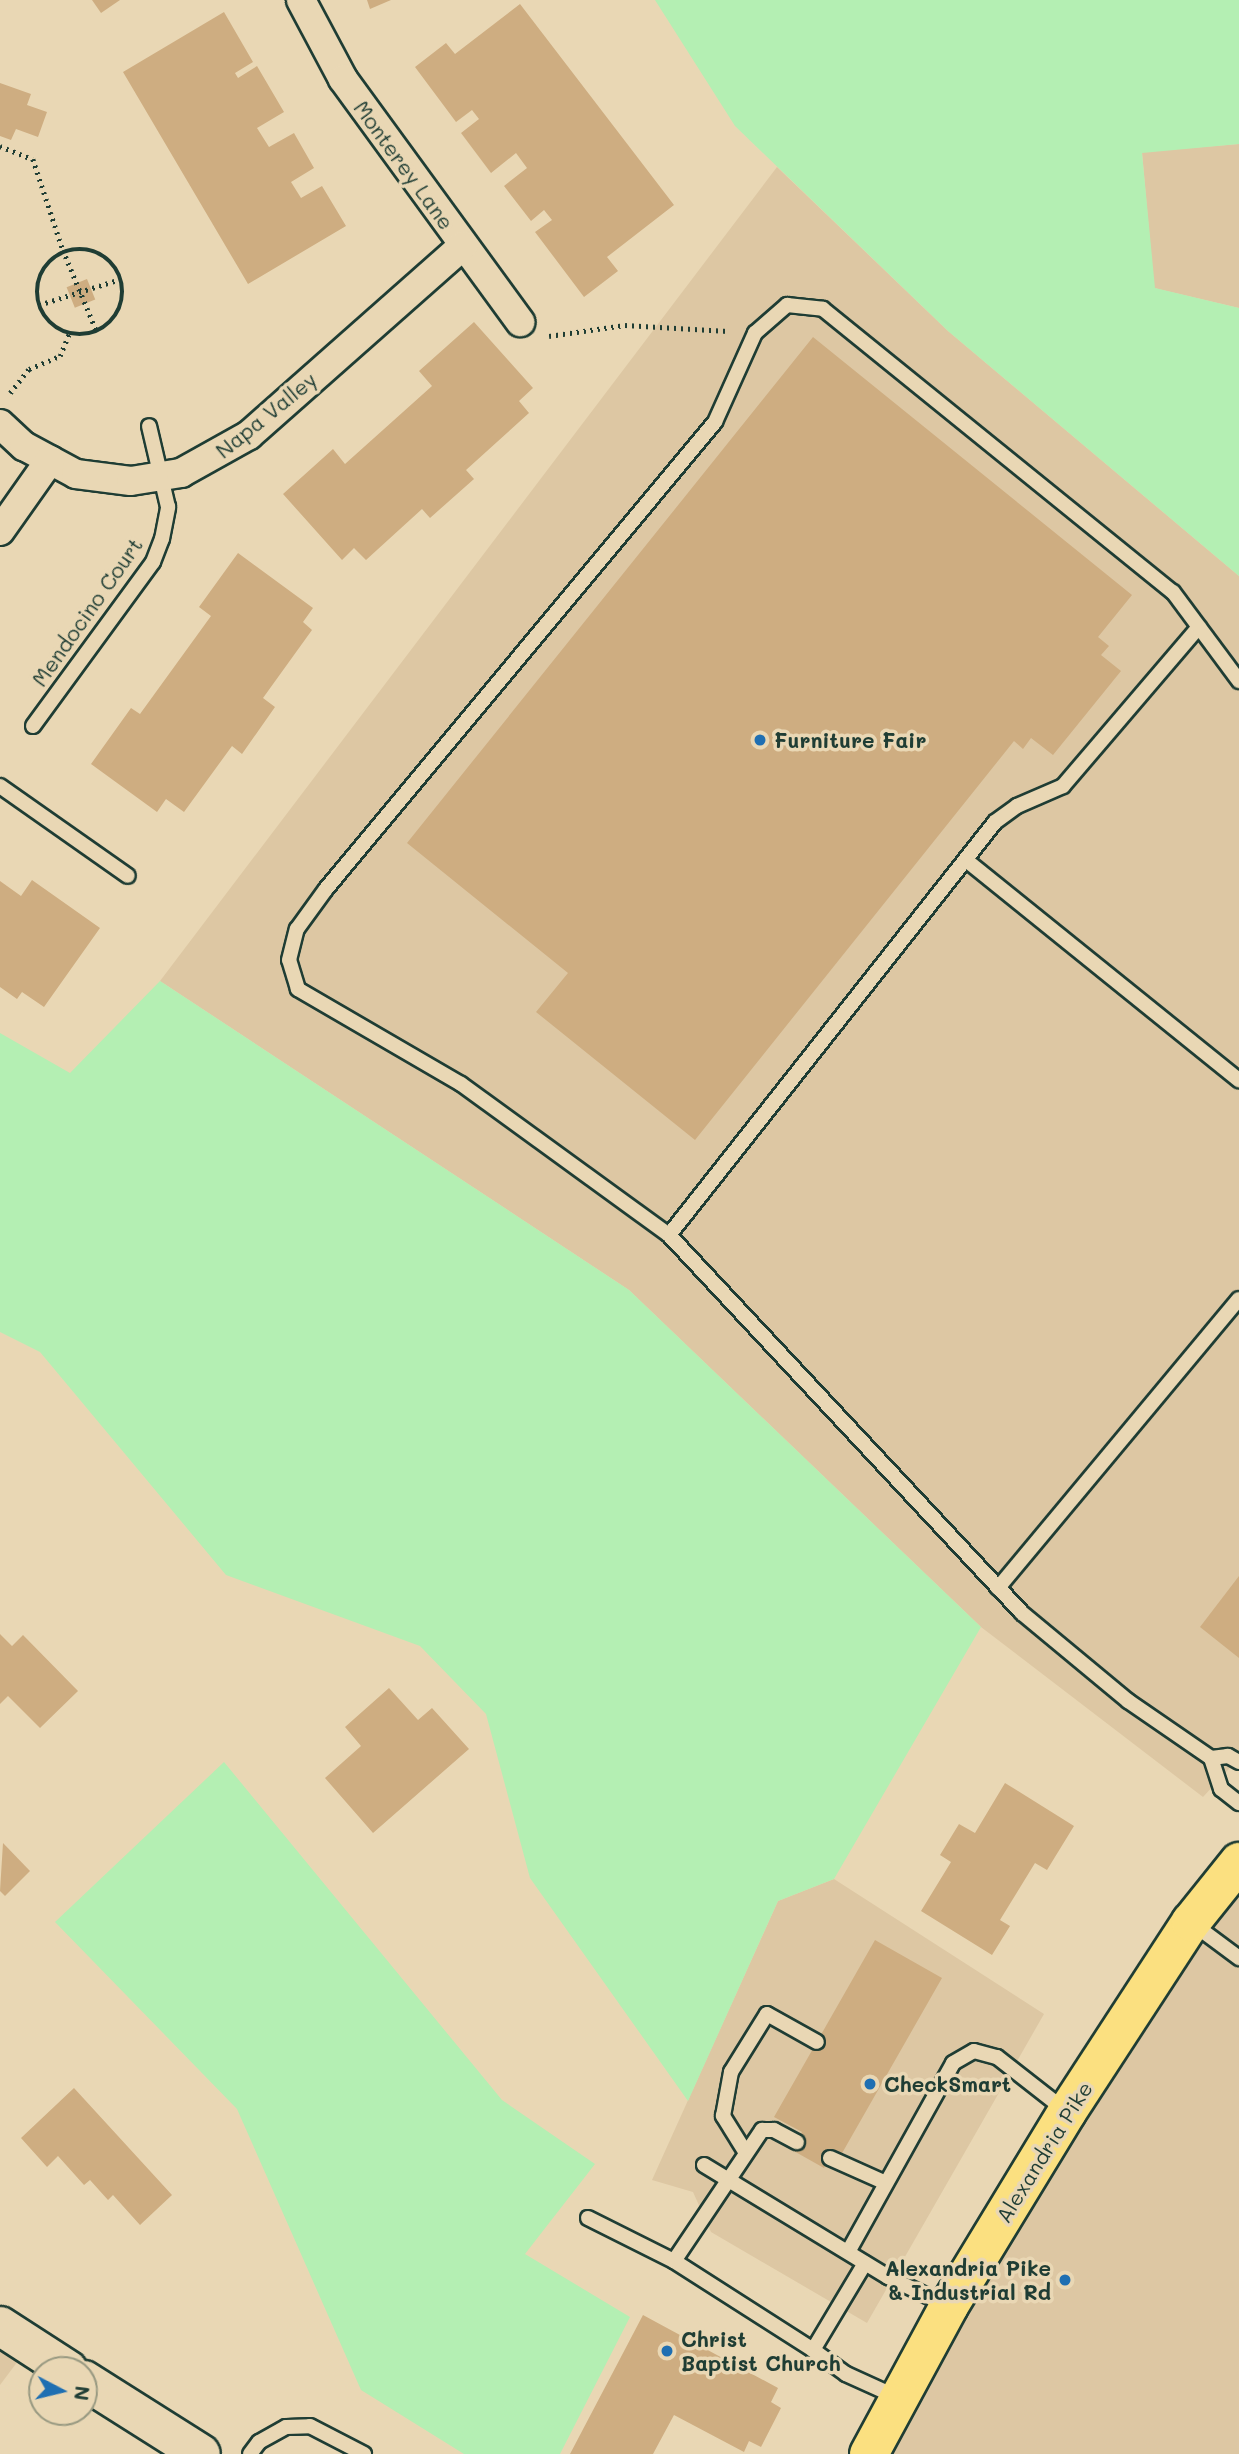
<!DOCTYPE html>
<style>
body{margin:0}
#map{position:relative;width:1239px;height:2454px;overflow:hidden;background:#e9d7b4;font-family:Mali,sans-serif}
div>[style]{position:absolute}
.built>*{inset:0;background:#ddc7a3}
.green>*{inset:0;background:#b4efb3}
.building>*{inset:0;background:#cead81;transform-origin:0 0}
.path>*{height:4.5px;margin-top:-2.25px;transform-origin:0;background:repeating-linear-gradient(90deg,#1f3d34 0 2px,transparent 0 7px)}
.path>.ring{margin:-2.25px;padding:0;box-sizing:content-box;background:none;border:4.5px solid #1f3d34;border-radius:50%}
.roads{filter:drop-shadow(2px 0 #1f3d34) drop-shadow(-2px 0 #1f3d34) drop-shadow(0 2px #1f3d34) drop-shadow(0 -2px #1f3d34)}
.lane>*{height:14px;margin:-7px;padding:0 7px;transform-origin:7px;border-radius:7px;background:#e9d7b4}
.street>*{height:28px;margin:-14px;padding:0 14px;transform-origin:14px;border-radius:14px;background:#e9d7b4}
.secondary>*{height:38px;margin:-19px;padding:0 19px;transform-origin:19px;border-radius:19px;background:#e9d7b4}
.highway>*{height:38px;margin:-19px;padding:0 19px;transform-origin:19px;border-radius:19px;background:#fbe080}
.dots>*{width:19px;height:19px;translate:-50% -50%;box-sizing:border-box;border:4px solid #e9d7b4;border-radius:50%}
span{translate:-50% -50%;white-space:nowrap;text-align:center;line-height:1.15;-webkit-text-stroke:7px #e9d7b4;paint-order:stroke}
.street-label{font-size:21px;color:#1f3d34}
.poi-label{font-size:21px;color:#1f3d34;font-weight:700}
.left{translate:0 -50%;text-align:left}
.right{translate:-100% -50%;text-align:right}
.north{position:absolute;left:28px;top:2356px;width:70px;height:70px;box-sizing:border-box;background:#e9d7b4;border:2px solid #989981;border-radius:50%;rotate:97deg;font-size:19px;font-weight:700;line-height:28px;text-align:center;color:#1f3d34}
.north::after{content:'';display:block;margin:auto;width:24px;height:32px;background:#1f6fb2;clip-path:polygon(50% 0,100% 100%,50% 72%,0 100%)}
</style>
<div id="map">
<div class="built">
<i style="clip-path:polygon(1239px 144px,1239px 308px,1154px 288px,1142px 152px)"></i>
<i style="clip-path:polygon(777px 167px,948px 331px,1239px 576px,1239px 1758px,1203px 1797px,981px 1627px,629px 1290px,160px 981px)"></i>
<i style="clip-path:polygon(1239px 1862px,1239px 2454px,869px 2454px)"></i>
<i style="clip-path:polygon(834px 1879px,1044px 2014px,867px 2323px,711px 2232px,693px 2192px,652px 2180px,778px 1901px)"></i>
<i style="clip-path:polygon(0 2350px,18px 2361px,0 2385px)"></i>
</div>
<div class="green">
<i style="clip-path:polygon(655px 0,1239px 0,1239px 144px,1142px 153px,1155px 288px,1239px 308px,1239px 576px,948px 331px,735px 126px)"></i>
<i style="clip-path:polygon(160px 981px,629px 1290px,981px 1627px,834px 1879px,778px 1901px,688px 2101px,530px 1878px,486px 1714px,420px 1646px,226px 1575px,40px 1352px,0 1332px,0 1033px,70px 1073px)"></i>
<i style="clip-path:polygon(224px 1762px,502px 2100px,595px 2164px,525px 2254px,630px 2317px,560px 2454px,464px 2454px,361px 2390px,237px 2109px,55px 1922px)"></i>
</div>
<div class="building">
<i style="clip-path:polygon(92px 0,120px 0,101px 13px)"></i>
<i style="clip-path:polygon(367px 0,391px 0,370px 9px)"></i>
<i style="clip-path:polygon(520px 4px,674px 205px,607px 257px,618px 271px,584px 297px,535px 232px,552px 220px,544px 210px,531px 221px,504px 186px,527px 168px,516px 153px,491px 173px,461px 133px,479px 119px,472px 110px,456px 122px,415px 67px,446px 43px,455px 54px)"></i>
<i style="clip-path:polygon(224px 12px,253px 62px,235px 73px,238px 78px,257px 66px,284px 112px,257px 128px,269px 147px,294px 133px,314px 168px,291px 182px,301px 198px,322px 186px,346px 226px,248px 284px,123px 72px)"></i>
<i style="clip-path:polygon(0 83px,31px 94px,27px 105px,47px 112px,38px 137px,16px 129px,11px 140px,0 136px)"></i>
<i style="left:87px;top:279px;width:22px;height:22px;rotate:68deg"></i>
<i style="clip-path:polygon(474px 322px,533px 388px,519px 401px,529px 413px,466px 470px,474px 479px,430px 518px,422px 509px,366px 560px,354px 548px,342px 560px,283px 494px,333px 449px,345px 464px,432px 386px,419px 371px)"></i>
<i style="clip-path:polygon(813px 337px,1132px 595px,1098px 637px,1109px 646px,1101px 655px,1121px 671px,1053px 755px,1031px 738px,1023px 749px,1014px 741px,695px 1140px,536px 1012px,568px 973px,407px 843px)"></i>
<i style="clip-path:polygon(238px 553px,313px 608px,303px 622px,312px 630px,263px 698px,275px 707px,242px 754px,232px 746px,184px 812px,166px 799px,157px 812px,91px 764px,131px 708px,140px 714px,211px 616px,199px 607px)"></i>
<i style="clip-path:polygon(32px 880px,100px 928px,44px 1007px,22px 992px,17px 999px,0 987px,0 881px,21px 896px)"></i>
<i style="clip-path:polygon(1239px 1576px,1239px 1658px,1200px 1627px)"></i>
<i style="clip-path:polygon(0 1634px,12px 1646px,23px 1635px,78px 1691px,40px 1728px,8px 1696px,0 1704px)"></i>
<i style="clip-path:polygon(389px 1688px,418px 1720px,432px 1708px,469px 1749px,373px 1833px,325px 1778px,361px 1746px,345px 1727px)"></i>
<i style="clip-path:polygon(1005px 1783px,1074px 1826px,1047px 1870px,1035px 1863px,1000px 1920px,1010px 1926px,992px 1955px,921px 1911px,951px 1862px,940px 1855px,959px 1824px,975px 1833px)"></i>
<i style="clip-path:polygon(3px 1843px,30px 1871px,5px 1896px,0 1891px)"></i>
<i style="clip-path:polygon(875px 1940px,942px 1978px,841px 2155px,834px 2150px,824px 2168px,792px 2150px,802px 2132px,774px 2117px)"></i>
<i style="clip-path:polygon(74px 2088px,172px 2195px,140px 2225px,113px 2195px,108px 2200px,90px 2180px,84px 2185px,58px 2156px,47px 2167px,21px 2138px)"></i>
<i style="clip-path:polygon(643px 2315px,778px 2388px,771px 2402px,781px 2408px,761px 2447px,749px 2441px,744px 2452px,674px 2415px,653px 2454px,570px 2454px)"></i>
</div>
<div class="path">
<i style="left:0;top:146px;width:35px;rotate:22deg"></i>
<i style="left:33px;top:159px;width:96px;rotate:71.8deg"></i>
<i style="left:63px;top:250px;width:89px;rotate:67.5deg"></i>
<i class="ring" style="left:37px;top:249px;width:81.5px;height:81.5px"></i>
<i style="left:39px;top:305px;width:86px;rotate:-17.6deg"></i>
<i style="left:549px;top:336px;width:77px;rotate:-8.2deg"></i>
<i style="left:625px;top:325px;width:103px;rotate:3.3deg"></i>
<i style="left:10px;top:393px;width:31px;rotate:-52deg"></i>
<i style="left:29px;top:369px;width:34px;rotate:-23deg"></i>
<i style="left:60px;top:356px;width:24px;rotate:-68deg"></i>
</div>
<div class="roads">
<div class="lane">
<i style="left:33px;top:726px;width:203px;rotate:-53.8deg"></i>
<i style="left:153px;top:562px;width:25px;rotate:-69deg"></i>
<i style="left:162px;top:539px;width:33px;rotate:-79deg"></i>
<i style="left:168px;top:507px;width:83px;rotate:-103.2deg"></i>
<i style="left:0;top:786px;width:156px;rotate:35.1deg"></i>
<i style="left:966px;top:860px;width:351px;rotate:38.9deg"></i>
<i style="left:669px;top:1235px;width:526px;rotate:-51.71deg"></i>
<i style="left:995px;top:822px;width:27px;rotate:-36deg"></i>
<i style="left:1017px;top:806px;width:50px;rotate:-23.5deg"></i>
<i style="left:1063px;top:786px;width:209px;rotate:-49.5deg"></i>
<i style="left:998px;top:1588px;width:376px;rotate:-50.2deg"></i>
<i style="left:1211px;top:1758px;width:101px;rotate:-145.5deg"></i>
<i style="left:1128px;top:1701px;width:138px;rotate:-140.3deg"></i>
<i style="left:1022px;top:1613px;width:517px;rotate:-133.04deg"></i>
<i style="left:669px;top:1235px;width:257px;rotate:-144deg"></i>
<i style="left:461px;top:1084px;width:189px;rotate:-149.8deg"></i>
<i style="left:298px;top:989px;width:30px;rotate:-107deg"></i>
<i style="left:289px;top:960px;width:32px;rotate:-76deg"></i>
<i style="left:297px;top:929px;width:49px;rotate:-54.1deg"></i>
<i style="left:326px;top:889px;width:608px;rotate:-50.21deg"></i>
<i style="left:715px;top:422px;width:98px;rotate:-65.8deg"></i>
<i style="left:755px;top:333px;width:43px;rotate:-41.2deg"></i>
<i style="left:787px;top:305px;width:36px;rotate:6deg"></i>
<i style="left:823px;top:309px;width:450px;rotate:39deg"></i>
<i style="left:1173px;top:592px;width:111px;rotate:53.4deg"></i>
<i style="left:1239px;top:1762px;width:13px;rotate:-151deg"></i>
<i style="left:1228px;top:1756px;width:17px;rotate:173deg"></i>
<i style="left:1211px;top:1758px;width:33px;rotate:72deg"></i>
<i style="left:1221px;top:1789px;width:23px;rotate:38deg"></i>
<i style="left:1192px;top:1923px;width:59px;rotate:36.7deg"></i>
<i style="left:746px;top:2153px;width:44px;rotate:-121.9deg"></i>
<i style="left:723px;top:2116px;width:45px;rotate:-79.7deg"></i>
<i style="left:731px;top:2072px;width:68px;rotate:-58.2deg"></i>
<i style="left:767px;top:2014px;width:57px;rotate:29.2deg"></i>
<i style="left:830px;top:2158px;width:61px;rotate:24.1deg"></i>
<i style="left:704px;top:2165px;width:215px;rotate:31.3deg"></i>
<i style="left:888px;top:2277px;width:67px;rotate:25.8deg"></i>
<i style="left:588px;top:2218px;width:96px;rotate:26.6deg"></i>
<i style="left:674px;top:2261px;width:165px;rotate:32.6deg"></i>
<i style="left:813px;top:2350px;width:101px;rotate:-59.1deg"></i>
<i style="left:848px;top:2252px;width:216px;rotate:-60.9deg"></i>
<i style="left:953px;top:2063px;width:24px;rotate:-30deg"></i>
<i style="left:974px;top:2051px;width:24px;rotate:15deg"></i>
<i style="left:997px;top:2057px;width:88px;rotate:38deg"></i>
<i style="left:674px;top:2261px;width:158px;rotate:-56.1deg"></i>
<i style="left:762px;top:2130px;width:12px"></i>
<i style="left:774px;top:2130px;width:26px;rotate:28deg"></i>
<i style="left:813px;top:2350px;width:41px;rotate:36deg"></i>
<i style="left:846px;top:2374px;width:56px;rotate:24.3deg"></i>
<i style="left:250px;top:2454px;width:15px;rotate:-53deg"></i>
<i style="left:259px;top:2442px;width:31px;rotate:-29deg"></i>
<i style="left:286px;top:2427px;width:24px;rotate:-2deg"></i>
<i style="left:310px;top:2426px;width:61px;rotate:27.4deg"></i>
</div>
<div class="street">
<i style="left:301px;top:0;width:89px;rotate:62deg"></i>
<i style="left:343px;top:79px;width:301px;rotate:53.9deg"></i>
<i style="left:0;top:424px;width:33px;rotate:43deg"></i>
<i style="left:24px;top:446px;width:59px;rotate:28.3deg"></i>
<i style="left:76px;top:474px;width:55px;rotate:7.3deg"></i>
<i style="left:131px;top:481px;width:51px;rotate:-9.1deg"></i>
<i style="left:181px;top:473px;width:78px;rotate:-29.2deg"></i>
<i style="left:249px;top:435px;width:286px;rotate:-41.5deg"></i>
<i style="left:0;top:531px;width:87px;rotate:-54.8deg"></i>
</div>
<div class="secondary">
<i style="left:0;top:2326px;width:81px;rotate:32.9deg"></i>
<i style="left:84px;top:2380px;width:138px;rotate:32.3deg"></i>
</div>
<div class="highway">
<i style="left:869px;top:2454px;width:168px;rotate:-61.6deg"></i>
<i style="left:949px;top:2306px;width:227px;rotate:-58.7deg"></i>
<i style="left:1067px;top:2112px;width:227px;rotate:-56.9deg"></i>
<i style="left:1191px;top:1922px;width:77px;rotate:-51.3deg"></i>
</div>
</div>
<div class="dots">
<i style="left:760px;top:740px;background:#1f6fb2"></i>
<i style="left:870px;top:2084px;background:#1f6fb2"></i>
<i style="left:1065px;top:2280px;background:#1f6fb2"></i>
<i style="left:667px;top:2351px;background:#1f6fb2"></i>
</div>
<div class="street-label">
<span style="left:404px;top:165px;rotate:54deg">Monterey Lane</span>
<span style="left:266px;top:415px;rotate:-39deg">Napa Valley</span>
<span style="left:87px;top:612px;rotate:-55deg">Mendocino Court</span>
<span style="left:1044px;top:2152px;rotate:-58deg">Alexandria Pike</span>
</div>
<div class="poi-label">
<span class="left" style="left:774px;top:740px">Furniture Fair</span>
<span class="left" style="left:884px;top:2084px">CheckSmart</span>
<span class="right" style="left:1051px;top:2280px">Alexandria Pike<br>&amp; Industrial Rd</span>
<span class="left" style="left:681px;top:2351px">Christ<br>Baptist Church</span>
</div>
<div class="north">N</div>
</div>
